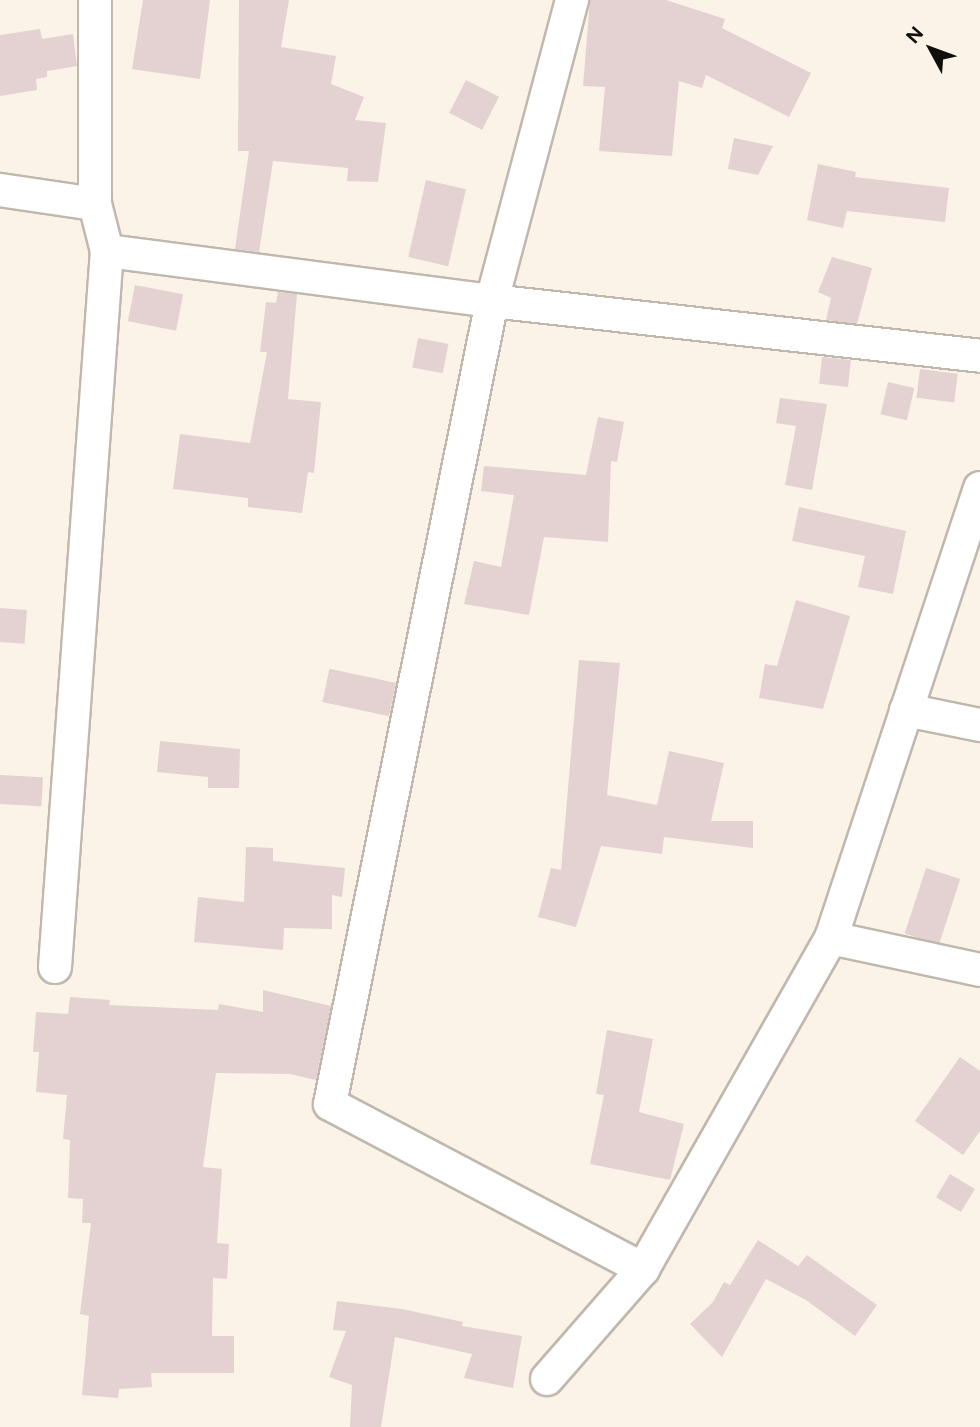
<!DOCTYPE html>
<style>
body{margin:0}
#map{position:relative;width:980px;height:1427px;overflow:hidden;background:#fbf3e7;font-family:Figtree,sans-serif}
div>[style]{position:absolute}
.building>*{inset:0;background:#e3d2d1;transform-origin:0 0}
.roads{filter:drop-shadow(2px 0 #c0b8ad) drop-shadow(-2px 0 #c0b8ad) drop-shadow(0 2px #c0b8ad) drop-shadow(0 -2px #c0b8ad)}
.minor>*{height:32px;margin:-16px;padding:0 16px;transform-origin:16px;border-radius:16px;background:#fff}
span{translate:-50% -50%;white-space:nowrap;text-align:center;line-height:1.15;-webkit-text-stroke:5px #fbf3e7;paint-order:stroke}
.north{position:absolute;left:896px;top:14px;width:70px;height:70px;-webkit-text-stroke:5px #fbf3e7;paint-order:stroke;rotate:311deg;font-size:19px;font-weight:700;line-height:28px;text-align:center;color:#110f0b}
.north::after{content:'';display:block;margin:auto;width:24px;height:32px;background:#110f0b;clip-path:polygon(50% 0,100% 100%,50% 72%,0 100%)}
</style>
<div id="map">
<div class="building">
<i style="clip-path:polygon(143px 0,210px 0,200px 79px,132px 69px)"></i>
<i style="clip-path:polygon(239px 0,289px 0,281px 47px,336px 56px,331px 84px,364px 97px,355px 120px,386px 123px,378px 182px,347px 181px,348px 168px,273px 161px,259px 252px,235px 249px,249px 151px,238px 151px)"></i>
<i style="clip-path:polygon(590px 0,666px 0,725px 19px,722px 28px,811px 73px,789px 117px,706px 75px,702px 88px,679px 81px,672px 156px,599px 151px,605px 87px,583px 86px)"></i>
<i style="clip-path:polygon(40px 29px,42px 39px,73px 34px,77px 66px,47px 71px,47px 77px,36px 79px,37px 90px,0 96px,0 35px)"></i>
<i style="left:466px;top:80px;width:37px;height:37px;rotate:27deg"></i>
<i style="clip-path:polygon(734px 138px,773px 146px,758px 175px,728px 169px)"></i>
<i style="clip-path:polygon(818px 164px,856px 172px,855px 177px,949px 188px,945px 222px,847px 211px,843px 228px,807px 220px)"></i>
<i style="left:426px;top:180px;width:41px;height:79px;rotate:13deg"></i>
<i style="clip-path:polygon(832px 257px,872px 268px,857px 324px,826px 320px,831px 298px,818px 292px)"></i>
<i style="left:135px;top:285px;width:49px;height:37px;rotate:11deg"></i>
<i style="clip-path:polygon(278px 292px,297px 294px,288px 399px,321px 402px,314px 473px,308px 472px,302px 513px,248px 507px,248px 498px,173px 489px,180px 434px,250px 443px,267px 352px,260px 352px,266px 302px,276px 303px)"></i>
<i style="left:418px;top:338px;width:31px;height:30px;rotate:11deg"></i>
<i style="left:822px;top:357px;width:29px;height:27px;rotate:6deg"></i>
<i style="left:920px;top:369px;width:38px;height:29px;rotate:7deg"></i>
<i style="left:888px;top:382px;width:27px;height:33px;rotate:13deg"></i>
<i style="clip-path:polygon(780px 398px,827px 404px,812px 490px,785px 485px,796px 426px,776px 423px)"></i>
<i style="clip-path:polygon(598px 417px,624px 422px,617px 462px,611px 461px,608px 542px,544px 537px,529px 615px,464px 604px,474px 561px,501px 567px,514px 495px,481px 491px,484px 466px,586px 475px)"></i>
<i style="clip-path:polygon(799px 507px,906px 531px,893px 594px,858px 587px,865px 556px,792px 541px)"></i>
<i style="clip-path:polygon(796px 600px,850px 616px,823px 709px,759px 698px,765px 664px,777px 666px)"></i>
<i style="left:0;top:608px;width:27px;height:34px;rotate:4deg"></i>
<i style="clip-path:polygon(579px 660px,620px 663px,607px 795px,657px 805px,669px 751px,724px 763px,711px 821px,753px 821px,753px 848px,664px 837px,662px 854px,601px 846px,576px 927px,538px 917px,551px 868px,561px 870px)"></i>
<i style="left:396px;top:683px;width:34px;height:68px;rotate:102deg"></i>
<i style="clip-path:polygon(160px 741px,240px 749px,239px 788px,208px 788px,208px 777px,157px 772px)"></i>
<i style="left:0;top:775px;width:43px;height:29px;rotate:3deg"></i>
<i style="clip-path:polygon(246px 847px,273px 848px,273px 861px,345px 868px,342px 897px,332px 895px,332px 929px,284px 928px,283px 950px,194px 942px,198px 897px,244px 902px)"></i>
<i style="left:926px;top:868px;width:36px;height:69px;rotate:18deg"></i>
<i style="clip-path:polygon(263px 990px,331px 1006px,316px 1080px,290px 1074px,216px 1073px,203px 1167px,222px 1169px,217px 1243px,229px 1244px,227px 1279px,213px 1278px,212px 1336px,234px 1336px,234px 1373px,151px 1373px,152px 1387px,119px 1389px,118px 1398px,82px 1395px,89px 1316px,80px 1314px,91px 1223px,82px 1223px,83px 1199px,68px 1198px,70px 1140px,63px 1139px,67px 1095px,36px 1092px,39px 1052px,33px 1052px,36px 1012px,68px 1014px,70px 997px,110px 1000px,109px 1005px,218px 1010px,219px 1004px,263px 1012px)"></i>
<i style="clip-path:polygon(607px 1030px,653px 1039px,639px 1112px,684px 1124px,670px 1180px,590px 1164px,604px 1095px,596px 1094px)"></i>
<i style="clip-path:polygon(960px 1057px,980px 1071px,980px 1131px,963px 1155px,915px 1121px)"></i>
<i style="left:950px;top:1174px;width:29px;height:27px;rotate:31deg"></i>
<i style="clip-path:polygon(758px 1240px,798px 1266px,807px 1255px,877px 1305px,855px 1336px,806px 1300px,766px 1279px,722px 1357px,690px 1324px,713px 1302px,724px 1282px,730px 1285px)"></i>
<i style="clip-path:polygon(337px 1301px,402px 1309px,463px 1322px,462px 1326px,522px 1336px,513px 1388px,464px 1378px,472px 1354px,395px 1337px,381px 1427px,350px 1427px,352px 1385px,329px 1377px,346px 1331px,333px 1330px)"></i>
</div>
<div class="roads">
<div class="minor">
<i style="left:95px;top:0;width:204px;rotate:90deg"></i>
<i style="left:95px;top:204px;width:49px;rotate:75.7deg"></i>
<i style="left:572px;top:0;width:311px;rotate:104.9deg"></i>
<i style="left:492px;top:301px;width:491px;rotate:6.4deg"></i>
<i style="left:0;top:190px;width:96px;rotate:8.4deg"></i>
<i style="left:980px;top:488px;width:474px;rotate:108.3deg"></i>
<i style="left:831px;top:938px;width:152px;rotate:12.1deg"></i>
<i style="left:906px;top:710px;width:76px;rotate:11.5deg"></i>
<i style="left:55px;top:967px;width:718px;rotate:-85.85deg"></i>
<i style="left:107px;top:251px;width:388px;rotate:7.4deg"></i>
<i style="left:492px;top:301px;width:819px;rotate:101.41deg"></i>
<i style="left:330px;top:1104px;width:354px;rotate:27.8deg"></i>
<i style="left:547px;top:1379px;width:146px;rotate:-48.9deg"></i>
<i style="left:643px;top:1269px;width:381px;rotate:-60.4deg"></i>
</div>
</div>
<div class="north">N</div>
</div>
